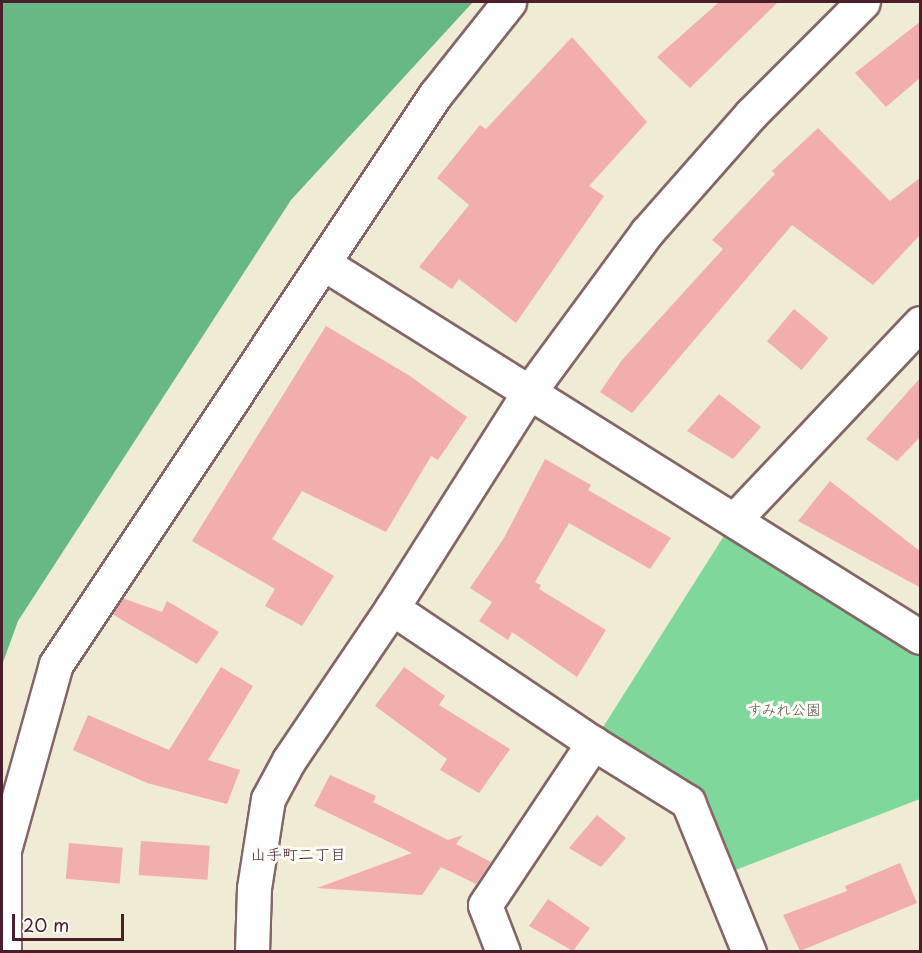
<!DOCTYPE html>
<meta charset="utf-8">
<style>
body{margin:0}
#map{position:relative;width:922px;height:953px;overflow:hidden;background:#efebd4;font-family:"Playpen Sans","Klee One",sans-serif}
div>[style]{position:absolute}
.green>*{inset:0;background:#7fd79c}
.forest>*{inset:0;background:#67b884}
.building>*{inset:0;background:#f1aeac;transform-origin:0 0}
.roads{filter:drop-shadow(2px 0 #846666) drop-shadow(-2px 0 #846666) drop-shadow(0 2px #846666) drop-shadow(0 -2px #846666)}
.street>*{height:33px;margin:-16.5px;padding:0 16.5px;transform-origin:16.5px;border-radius:16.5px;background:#fff}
span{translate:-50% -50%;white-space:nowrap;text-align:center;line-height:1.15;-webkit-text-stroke:6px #fdfcf7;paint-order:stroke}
.park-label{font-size:15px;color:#5a564d}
.neighbourhood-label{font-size:16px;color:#4a1f2b}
.frame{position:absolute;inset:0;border:3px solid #4a1f2b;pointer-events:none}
.scale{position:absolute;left:12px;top:914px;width:112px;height:27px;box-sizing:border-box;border:3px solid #4a1f2b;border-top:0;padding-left:8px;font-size:18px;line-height:21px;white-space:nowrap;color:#4a1f2b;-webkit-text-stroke:4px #fdfcf7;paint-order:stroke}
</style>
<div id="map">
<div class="green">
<i style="clip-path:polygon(734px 520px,920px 637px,920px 799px,720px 876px,688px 802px,593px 743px)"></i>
</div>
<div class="forest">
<i style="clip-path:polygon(2px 2px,473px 2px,291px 200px,18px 621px,2px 665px)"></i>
</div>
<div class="building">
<i style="clip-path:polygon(719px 2px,778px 2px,690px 88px,657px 57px)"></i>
<i style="clip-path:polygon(921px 21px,921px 77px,886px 107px,855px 73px)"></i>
<i style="clip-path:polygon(572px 37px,647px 122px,589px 186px,604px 196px,516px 323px,459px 279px,452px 289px,419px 267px,469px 205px,437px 178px,480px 125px,486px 129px)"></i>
<i style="clip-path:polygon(818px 128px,890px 201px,921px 177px,921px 234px,873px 285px,792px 225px,632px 413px,600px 392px,622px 360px,723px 249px,712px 240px,775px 174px,772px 171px)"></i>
<i style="left:794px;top:309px;width:45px;height:42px;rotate:40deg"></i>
<i style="clip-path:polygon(326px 326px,410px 376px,467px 417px,438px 460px,431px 456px,386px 532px,302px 491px,272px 539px,334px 576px,302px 626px,265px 606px,275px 589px,192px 541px)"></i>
<i style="clip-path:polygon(921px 377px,921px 436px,897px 461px,866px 439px)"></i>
<i style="clip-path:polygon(719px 394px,761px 427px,733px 459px,687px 431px)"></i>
<i style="clip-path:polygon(545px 459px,591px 485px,588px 490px,671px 538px,650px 569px,569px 523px,535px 582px,541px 585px,539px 589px,606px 630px,577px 677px,512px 632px,508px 640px,479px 621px,492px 602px,470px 588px,504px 538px)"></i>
<i style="clip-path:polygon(830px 481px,921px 552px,921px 588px,798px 521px)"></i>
<i style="clip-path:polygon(122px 598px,162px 612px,167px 601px,219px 632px,197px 664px,112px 614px)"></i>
<i style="clip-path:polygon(221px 667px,253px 686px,208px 760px,240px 770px,227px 804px,147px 783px,73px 750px,88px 715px,169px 750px)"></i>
<i style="clip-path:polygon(404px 667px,445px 696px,439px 705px,510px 749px,479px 793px,440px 770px,447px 759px,375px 706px)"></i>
<i style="clip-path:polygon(330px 775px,376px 796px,373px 802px,448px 840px,463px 835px,456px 844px,491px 862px,476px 884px,441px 867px,422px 895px,317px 888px,412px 853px,314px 806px)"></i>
<i style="clip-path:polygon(597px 815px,626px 838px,601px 867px,569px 848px)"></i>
<i style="left:141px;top:841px;width:69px;height:34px;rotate:4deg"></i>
<i style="left:69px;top:843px;width:54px;height:36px;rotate:5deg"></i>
<i style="clip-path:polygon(900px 863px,917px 903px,800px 951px,783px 915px,847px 891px,845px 886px)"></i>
<i style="clip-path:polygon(548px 899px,590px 928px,573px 951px,529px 926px)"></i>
</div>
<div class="roads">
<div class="street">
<i style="left:323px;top:263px;width:704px;rotate:32.07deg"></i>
<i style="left:734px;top:520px;width:271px;rotate:-46.6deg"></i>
<i style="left:392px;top:608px;width:242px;rotate:33.9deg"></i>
<i style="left:593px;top:743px;width:112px;rotate:31.8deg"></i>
<i style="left:688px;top:802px;width:162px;rotate:67.9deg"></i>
<i style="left:4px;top:952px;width:102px;rotate:-90deg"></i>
<i style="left:4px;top:850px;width:193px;rotate:-74.4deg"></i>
<i style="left:56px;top:664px;width:684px;rotate:-56.33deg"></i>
<i style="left:435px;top:95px;width:119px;rotate:-51.5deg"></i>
<i style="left:252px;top:952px;width:64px;rotate:-88.2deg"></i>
<i style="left:254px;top:888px;width:90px;rotate:-81.1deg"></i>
<i style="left:268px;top:799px;width:44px;rotate:-61.7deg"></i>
<i style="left:289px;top:760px;width:184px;rotate:-55.9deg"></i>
<i style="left:392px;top:608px;width:256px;rotate:-57.6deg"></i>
<i style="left:529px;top:392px;width:199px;rotate:-53.6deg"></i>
<i style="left:647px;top:232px;width:157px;rotate:-48.6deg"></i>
<i style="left:751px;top:114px;width:158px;rotate:-45deg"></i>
<i style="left:503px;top:952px;width:50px;rotate:-111deg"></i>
<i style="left:485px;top:905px;width:195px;rotate:-56.3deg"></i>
</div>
</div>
<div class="park-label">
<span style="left:784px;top:709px">すみれ公園</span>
</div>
<div class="neighbourhood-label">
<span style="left:298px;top:853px">山手町二丁目</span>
</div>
<div class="frame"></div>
<div class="scale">20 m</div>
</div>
